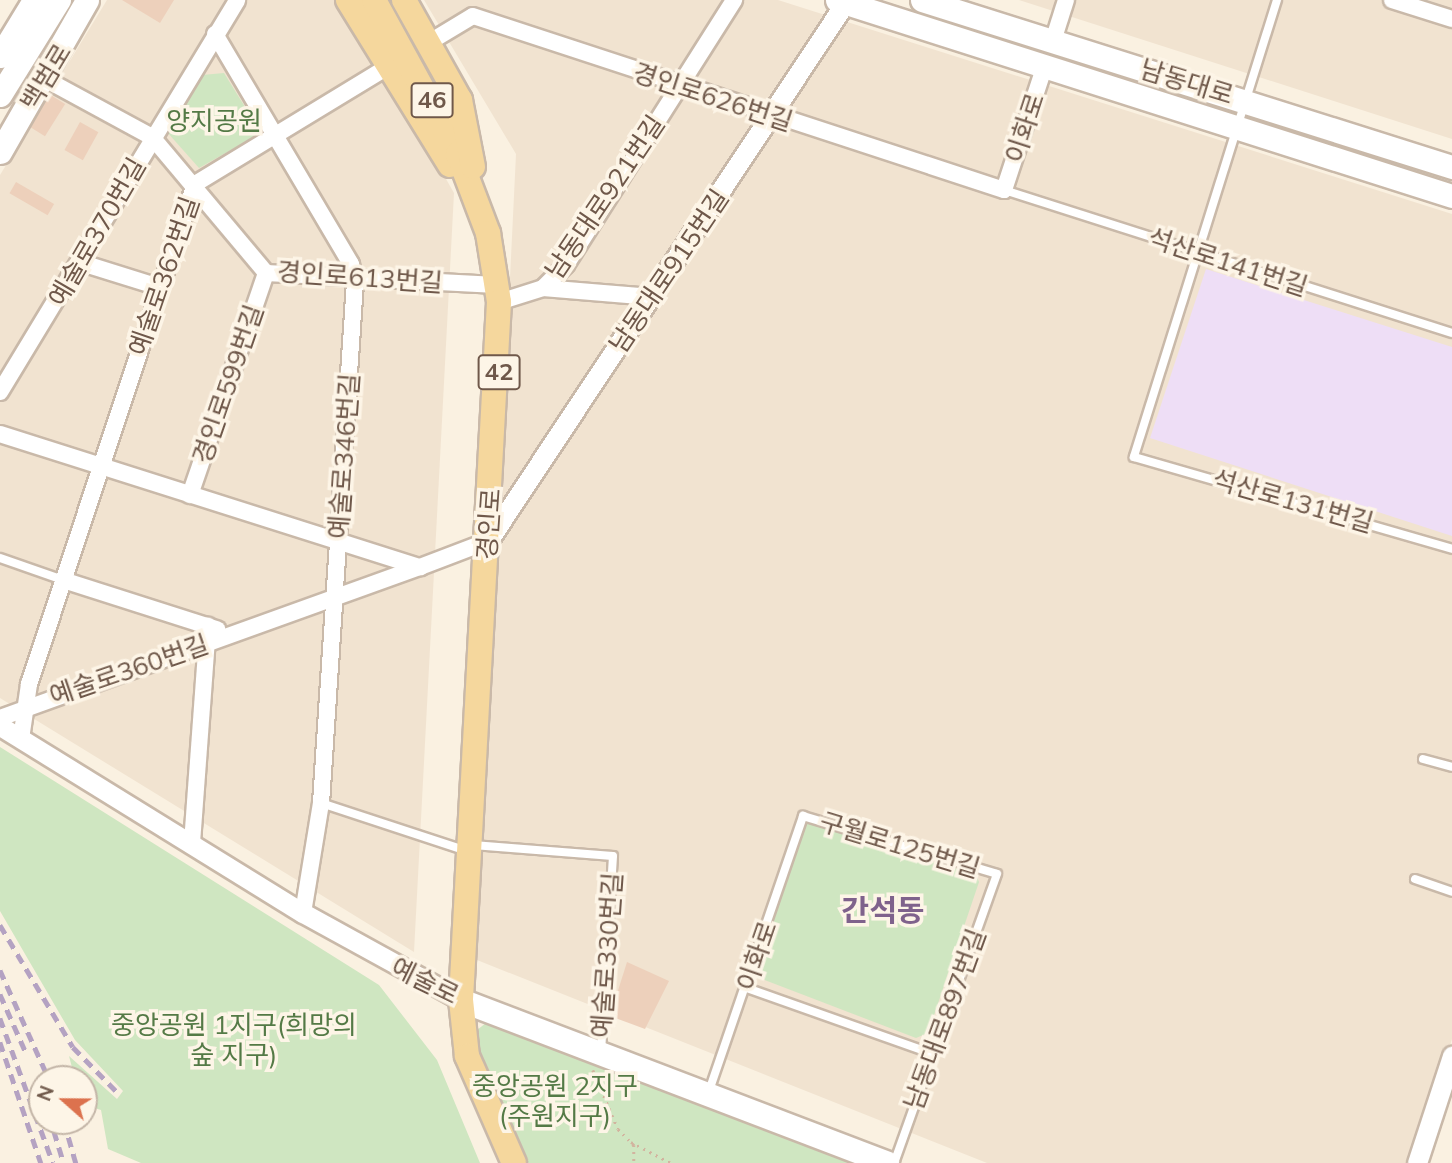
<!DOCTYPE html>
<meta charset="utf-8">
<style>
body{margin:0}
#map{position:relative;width:1452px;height:1163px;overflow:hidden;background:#faf1e1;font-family:Mulish,"Noto Sans KR",sans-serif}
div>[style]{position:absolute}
.residential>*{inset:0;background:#f1e3d0}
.education>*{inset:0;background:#eedef6}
.green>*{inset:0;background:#cfe6c1}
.building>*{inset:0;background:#edd0bb;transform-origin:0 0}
.path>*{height:2.5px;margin-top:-1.25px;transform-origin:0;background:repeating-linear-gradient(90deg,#d2b49f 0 2px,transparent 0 7px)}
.roads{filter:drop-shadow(2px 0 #c9b9a9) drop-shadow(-2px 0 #c9b9a9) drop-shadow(0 2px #c9b9a9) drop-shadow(0 -2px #c9b9a9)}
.service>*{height:8px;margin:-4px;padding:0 4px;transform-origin:4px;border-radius:4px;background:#fff}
.minor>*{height:16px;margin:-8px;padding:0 8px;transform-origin:8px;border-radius:8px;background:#fff}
.tertiary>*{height:19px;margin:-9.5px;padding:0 9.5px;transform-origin:9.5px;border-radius:9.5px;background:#fff}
.secondary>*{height:23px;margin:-11.5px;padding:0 11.5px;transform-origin:11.5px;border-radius:11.5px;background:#fff}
.primary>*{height:24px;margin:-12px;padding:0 12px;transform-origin:12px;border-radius:12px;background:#f5d79d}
.rail>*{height:4.5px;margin-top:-2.25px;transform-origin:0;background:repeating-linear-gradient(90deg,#b4a2c2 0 10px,transparent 0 17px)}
span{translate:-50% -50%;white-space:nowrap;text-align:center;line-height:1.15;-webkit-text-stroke:7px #fdf5e7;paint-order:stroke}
.shield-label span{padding:2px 5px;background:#fdf5e7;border:2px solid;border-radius:5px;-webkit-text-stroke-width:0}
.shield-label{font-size:24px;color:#6f584a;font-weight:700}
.street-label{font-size:26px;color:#6f584a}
.park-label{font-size:26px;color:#547a46}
.quarter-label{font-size:30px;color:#7f628c;font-weight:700}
.north{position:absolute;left:28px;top:1065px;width:70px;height:70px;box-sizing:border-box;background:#fdf5e7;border:2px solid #c4b6a8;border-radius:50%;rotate:291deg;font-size:19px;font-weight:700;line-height:28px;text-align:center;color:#6f584a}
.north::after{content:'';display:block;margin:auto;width:24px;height:32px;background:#dc724e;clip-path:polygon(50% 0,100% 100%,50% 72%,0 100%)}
</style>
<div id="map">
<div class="residential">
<i style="clip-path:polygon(107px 0,344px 0,454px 193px,414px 952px,0 698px,0 175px)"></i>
<i style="clip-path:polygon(424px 0,778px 0,1452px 214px,1452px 1039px,1412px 1163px,987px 1163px,477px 960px,516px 154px)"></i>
<i style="clip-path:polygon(1019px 0,1452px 0,1452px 139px)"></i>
</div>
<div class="education">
<i style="clip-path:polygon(1206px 269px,1452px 347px,1452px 536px,1150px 438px)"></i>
</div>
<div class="green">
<i style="clip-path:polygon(224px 73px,255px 123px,254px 137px,199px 168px,167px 132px,202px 75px)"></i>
<i style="clip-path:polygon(0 747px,379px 985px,437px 1060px,480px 1163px,141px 1163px,108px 1149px,101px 1110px,84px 1105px,84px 1079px,75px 1079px,69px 1056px,117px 1099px,123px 1091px,75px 1040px,0 911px)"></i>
<i style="clip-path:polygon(806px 818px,974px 870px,979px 882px,928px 1033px,916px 1038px,754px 976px,751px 967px,795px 823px)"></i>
<i style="clip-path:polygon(490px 1020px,887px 1163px,516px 1163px,467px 1056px,473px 1033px)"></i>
</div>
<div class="building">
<i style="clip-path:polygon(122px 0,174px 0,160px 23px)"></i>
<i style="left:49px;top:94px;width:19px;height:38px;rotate:32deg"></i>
<i style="left:80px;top:122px;width:21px;height:32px;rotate:29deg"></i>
<i style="left:16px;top:182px;width:44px;height:13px;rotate:30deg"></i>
<i style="clip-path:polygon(627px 962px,669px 981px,645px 1029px,610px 1016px)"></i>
</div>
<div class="path">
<i style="left:593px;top:1070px;width:64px;rotate:67deg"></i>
<i style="left:618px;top:1129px;width:23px;rotate:45deg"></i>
<i style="left:634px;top:1145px;width:18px;rotate:90deg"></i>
<i style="left:631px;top:1142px;width:45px;rotate:27.7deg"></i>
</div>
<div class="roads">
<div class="service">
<i style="left:1277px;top:0;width:479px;rotate:107.4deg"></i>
<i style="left:1134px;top:457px;width:331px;rotate:16.1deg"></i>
<i style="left:1004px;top:190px;width:470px;rotate:17.7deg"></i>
<i style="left:0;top:558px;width:67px;rotate:19.2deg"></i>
<i style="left:1423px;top:759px;width:30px;rotate:15deg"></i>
<i style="left:321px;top:803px;width:151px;rotate:18.2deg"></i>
<i style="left:473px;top:845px;width:140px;rotate:4.5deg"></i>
<i style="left:613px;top:856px;width:196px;rotate:93.5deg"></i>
<i style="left:1415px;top:879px;width:39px;rotate:19deg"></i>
<i style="left:747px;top:988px;width:195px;rotate:19.5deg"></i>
<i style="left:709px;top:1091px;width:291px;rotate:-71.1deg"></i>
<i style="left:803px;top:816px;width:202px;rotate:16.6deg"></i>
<i style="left:997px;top:874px;width:307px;rotate:109.6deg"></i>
</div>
<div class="minor">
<i style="left:1392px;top:0;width:63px;rotate:17.6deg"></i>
<i style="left:215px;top:34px;width:267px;rotate:59.4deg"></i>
<i style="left:351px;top:264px;width:18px;rotate:77deg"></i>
<i style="left:355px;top:282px;width:522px;rotate:93.73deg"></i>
<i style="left:321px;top:803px;width:111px;rotate:99.3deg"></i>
<i style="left:1053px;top:41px;width:43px;rotate:-72.4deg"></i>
<i style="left:428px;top:43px;width:52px;rotate:-31deg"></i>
<i style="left:473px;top:16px;width:559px;rotate:18.14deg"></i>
<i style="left:1004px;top:190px;width:132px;rotate:-71.8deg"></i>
<i style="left:47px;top:80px;width:119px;rotate:28.5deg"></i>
<i style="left:152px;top:137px;width:177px;rotate:50deg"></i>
<i style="left:266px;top:273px;width:231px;rotate:3deg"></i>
<i style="left:82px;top:263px;width:81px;rotate:17.3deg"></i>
<i style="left:543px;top:288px;width:33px;rotate:-45deg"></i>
<i style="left:566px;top:265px;width:314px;rotate:-57.6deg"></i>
<i style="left:499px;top:302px;width:46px;rotate:-17.7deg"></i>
<i style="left:543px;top:288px;width:109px;rotate:4.7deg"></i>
<i style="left:0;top:392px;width:458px;rotate:-58.8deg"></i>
<i style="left:0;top:434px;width:441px;rotate:17.6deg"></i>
<i style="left:420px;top:567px;width:73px;rotate:-20.9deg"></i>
<i style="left:190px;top:495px;width:235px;rotate:-71.1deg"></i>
<i style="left:63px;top:580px;width:162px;rotate:17.7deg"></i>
<i style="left:0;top:718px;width:446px;rotate:-19.8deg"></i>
<i style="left:21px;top:739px;width:56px;rotate:-81.7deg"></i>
<i style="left:29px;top:684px;width:527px;rotate:-71.63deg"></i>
<i style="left:195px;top:184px;width:223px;rotate:-31.3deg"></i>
<i style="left:192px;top:843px;width:218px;rotate:-85.8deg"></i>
</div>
<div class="tertiary">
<i style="left:488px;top:541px;width:649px;rotate:-56.43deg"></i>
<i style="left:0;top:726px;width:356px;rotate:31.7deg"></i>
<i style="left:303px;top:913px;width:180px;rotate:28.8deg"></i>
<i style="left:1417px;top:1163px;width:113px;rotate:-71.9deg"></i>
</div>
<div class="secondary">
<i style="left:837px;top:0;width:645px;rotate:17.68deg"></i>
<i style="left:922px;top:0;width:556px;rotate:17.49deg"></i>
<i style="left:0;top:56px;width:66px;rotate:-58.7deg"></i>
<i style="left:0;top:95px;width:112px;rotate:-58.2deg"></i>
<i style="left:0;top:152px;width:175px;rotate:-60.2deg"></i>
<i style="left:461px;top:1000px;width:456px;rotate:20.9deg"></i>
</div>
<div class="primary">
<i style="left:348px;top:0;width:194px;rotate:58.3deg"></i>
<i style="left:374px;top:0;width:175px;rotate:61.4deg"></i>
<i style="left:458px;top:154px;width:85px;rotate:69.2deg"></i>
<i style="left:488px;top:233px;width:70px;rotate:80.9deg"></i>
<i style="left:499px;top:302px;width:699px;rotate:93.12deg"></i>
<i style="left:461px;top:1000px;width:56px;rotate:83.9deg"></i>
<i style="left:467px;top:1056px;width:117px;rotate:66.3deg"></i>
<i style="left:404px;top:0;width:115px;rotate:60.8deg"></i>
<i style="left:460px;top:100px;width:68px;rotate:79deg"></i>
</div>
</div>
<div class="rail">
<i style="left:0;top:925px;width:142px;rotate:59.1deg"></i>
<i style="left:73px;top:1047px;width:67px;rotate:45.6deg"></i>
<i style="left:0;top:970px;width:120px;rotate:65.8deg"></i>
<i style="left:0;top:994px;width:67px;rotate:66.1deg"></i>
<i style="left:0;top:1018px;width:154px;rotate:69.9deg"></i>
<i style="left:0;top:1042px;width:128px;rotate:71.3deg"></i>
<i style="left:64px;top:1121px;width:44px;rotate:74.1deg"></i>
<i style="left:54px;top:1131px;width:34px;rotate:73deg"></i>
</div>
<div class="shield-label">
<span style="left:432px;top:100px">46</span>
<span style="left:499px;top:372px">42</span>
</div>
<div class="street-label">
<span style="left:46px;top:77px;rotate:-59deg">백범로</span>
<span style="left:1187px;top:82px;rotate:17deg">남동대로</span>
<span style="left:713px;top:97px;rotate:18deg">경인로626번길</span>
<span style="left:1025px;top:128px;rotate:-72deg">이화로</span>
<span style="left:605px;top:197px;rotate:-56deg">남동대로921번길</span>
<span style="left:97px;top:232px;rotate:-60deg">예술로370번길</span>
<span style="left:1228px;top:262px;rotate:18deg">석산로141번길</span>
<span style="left:669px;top:271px;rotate:-56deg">남동대로915번길</span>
<span style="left:164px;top:276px;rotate:-71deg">예술로362번길</span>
<span style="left:360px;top:277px;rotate:4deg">경인로613번길</span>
<span style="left:228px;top:384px;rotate:-71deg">경인로599번길</span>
<span style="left:344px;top:456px;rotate:-86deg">예술로346번길</span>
<span style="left:1293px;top:501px;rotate:16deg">석산로131번길</span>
<span style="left:489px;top:524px;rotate:-86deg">경인로</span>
<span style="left:129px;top:670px;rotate:-19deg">예술로360번길</span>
<span style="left:900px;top:845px;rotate:17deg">구월로125번길</span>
<span style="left:607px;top:955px;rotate:-86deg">예술로330번길</span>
<span style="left:757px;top:956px;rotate:-71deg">이화로</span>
<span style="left:425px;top:981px;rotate:26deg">예술로</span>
<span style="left:945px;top:1019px;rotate:-70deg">남동대로897번길</span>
</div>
<div class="park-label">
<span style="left:214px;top:121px">양지공원</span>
<span style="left:234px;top:1040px">중앙공원 1지구(희망의<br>숲 지구)</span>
<span style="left:555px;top:1101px">중앙공원 2지구<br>(주원지구)</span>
</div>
<div class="quarter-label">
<span style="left:883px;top:910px">간석동</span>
</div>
<div class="north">N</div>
</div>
